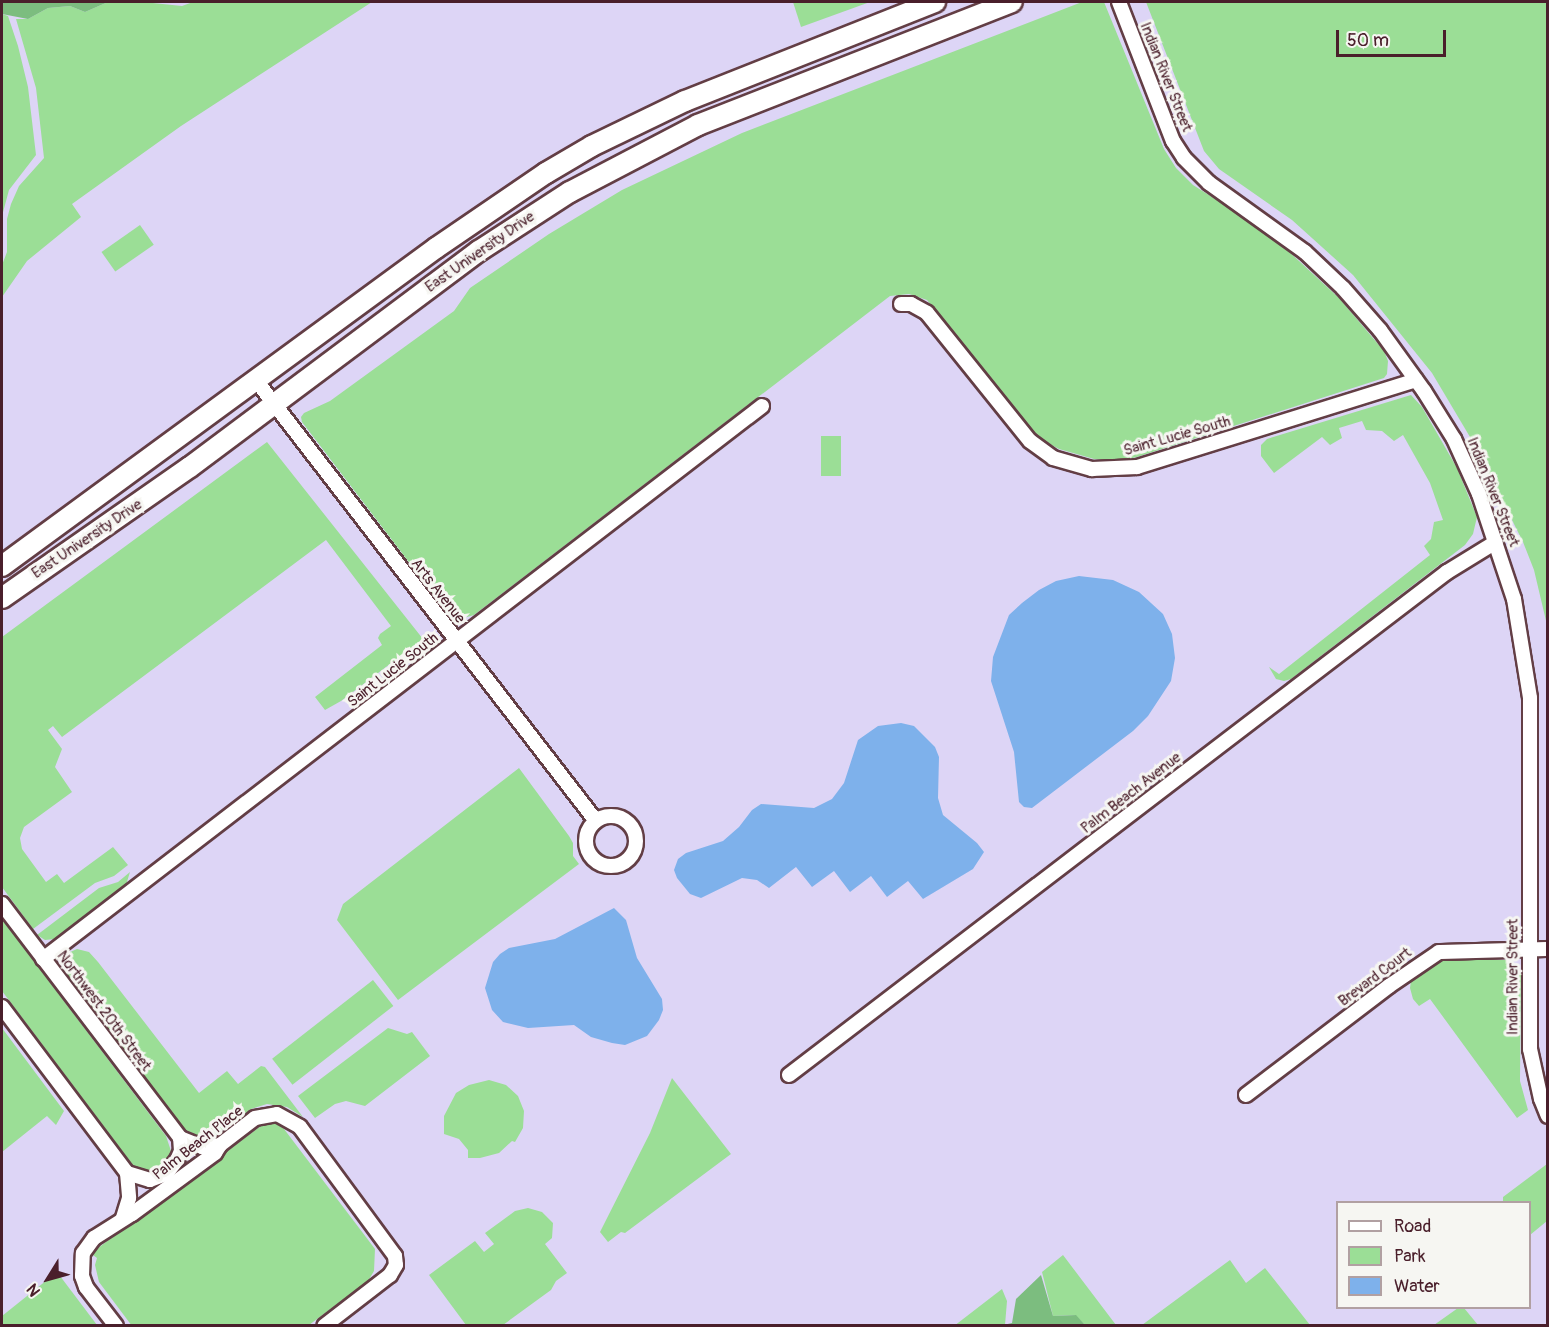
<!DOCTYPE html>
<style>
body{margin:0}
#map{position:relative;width:1549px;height:1327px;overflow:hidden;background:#f1ebd8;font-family:Pangolin,sans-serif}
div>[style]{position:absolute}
.built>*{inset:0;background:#ddd5f6}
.green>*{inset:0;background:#9bde96;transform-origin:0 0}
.forest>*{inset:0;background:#7cbd7f}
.water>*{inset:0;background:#7eb1eb}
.roads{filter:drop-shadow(2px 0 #633e45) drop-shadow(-2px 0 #633e45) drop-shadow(0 2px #633e45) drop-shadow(0 -2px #633e45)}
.street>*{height:14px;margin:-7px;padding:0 7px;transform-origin:7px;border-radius:7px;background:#fff}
.street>.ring{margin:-7px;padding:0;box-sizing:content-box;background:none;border:14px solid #fff;border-radius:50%}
.secondary>*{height:20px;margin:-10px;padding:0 10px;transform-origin:10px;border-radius:10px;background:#fff}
span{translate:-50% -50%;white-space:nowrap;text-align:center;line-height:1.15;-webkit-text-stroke:6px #f6f6f2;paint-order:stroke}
.street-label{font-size:15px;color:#4a1f2b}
.frame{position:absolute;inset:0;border:3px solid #4a1f2b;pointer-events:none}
.legend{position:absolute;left:1336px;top:1201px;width:195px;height:108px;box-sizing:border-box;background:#f6f6f2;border:2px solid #b1a0a2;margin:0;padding:8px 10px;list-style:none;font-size:18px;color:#4a1f2b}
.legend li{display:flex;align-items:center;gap:12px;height:30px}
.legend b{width:30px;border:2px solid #b1a0a2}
.north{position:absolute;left:18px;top:1249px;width:60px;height:60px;-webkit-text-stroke:4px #f6f6f2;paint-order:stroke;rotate:233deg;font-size:16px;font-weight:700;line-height:24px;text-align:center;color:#4a1f2b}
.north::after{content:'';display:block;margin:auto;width:21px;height:27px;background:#4a1f2b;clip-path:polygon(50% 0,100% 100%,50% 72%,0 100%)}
.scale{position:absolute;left:1336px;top:30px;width:110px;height:27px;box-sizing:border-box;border:3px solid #4a1f2b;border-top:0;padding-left:8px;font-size:18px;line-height:21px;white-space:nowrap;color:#4a1f2b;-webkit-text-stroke:4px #f6f6f2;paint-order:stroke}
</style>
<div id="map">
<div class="built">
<i style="clip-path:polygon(evenodd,2px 2px,1547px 2px,1547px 1325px,2px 1326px,2px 2px,1338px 1202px,1530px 1202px,1530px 1308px,1338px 1308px,1338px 1202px)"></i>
</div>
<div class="green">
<i style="clip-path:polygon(108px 2px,143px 2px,182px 6px,193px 2px,372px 2px,181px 126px,72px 204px,81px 217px,27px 261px,2px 297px,2px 265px,7px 252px,7px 219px,11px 204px,19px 186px,44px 158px,36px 88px,16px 19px,28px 19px,48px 8px,70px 6px,85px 12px)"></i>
<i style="clip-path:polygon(793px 2px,870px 2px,801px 27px)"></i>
<i style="clip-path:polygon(1082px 2px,1104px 2px,1164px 149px,1176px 168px,1193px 185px,1247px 219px,1285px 248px,1339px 298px,1384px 351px,1388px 361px,1387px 374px,1384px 378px,1137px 457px,1120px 461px,1094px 459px,1059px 449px,1044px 441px,1027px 425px,927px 300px,909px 294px,890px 296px,474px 615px,467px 617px,457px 617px,443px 607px,302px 422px,301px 417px,304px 413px,330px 401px,454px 311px,470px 288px,549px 234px,622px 190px,742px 133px)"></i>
<i style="clip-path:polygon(1146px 2px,1547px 2px,1547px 625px,1534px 570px,1523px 542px,1504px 504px,1498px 503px,1470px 437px,1432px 373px,1353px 275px,1292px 220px,1219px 169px,1204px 151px)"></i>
<i style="clip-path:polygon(2px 14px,8px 16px,18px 46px,28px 87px,36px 155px,9px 190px,2px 216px)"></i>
<i style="left:140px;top:225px;width:24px;height:47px;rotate:55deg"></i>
<i style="clip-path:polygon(1411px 395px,1422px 407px,1457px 468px,1477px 517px,1473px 534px,1465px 545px,1291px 679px,1284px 681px,1276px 679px,1269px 667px,1279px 674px,1430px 555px,1424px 546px,1431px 539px,1434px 522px,1443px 520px,1430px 483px,1403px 435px,1394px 441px,1382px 431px,1366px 430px,1362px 421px,1339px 428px,1342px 438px,1330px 445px,1322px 437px,1274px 473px,1261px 456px,1261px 445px,1267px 439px)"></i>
<i style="left:821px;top:436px;width:20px;height:40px"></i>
<i style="clip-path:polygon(267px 442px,423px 639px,341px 701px,325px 710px,315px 697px,382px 645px,378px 638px,380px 634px,391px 626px,326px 540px,62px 737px,53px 726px,48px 730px,62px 749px,55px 767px,72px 792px,24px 827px,20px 838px,22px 849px,46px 882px,57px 874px,64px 883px,113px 847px,128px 865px,114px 876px,95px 883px,33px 929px,2px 887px,2px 637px)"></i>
<i style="clip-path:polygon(519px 768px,569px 836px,573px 843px,573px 856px,579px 864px,398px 1000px,337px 920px,343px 904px)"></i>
<i style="clip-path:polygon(130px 872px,126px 885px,55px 939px,45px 940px,37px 935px,99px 888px,118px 882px)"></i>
<i style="clip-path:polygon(2px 919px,166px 1136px,171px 1151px,167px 1162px,159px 1169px,144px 1172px,134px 1167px,2px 991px)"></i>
<i style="clip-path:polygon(77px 949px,89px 952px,98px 962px,199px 1093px,227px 1071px,238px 1084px,261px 1066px,265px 1067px,303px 1117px,287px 1107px,267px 1104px,251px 1109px,216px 1135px,202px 1137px,188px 1134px,66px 973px,63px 962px,68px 953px)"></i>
<i style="clip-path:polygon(1448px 959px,1506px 960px,1516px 965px,1521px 974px,1520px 1081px,1528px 1110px,1517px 1118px,1430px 999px,1419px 1006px,1413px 999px,1410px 988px,1411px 981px,1440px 960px)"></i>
<i style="left:373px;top:980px;width:33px;height:128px;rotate:52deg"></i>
<i style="clip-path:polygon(2px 1028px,64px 1111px,56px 1125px,47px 1116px,2px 1152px)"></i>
<i style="clip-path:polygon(388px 1028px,407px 1034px,412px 1032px,430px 1056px,365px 1106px,346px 1101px,335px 1104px,315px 1118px,298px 1096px)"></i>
<i style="clip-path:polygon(672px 1078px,731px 1154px,625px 1233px,621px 1232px,608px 1242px,600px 1232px,650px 1133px)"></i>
<i style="clip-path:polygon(489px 1080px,506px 1085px,518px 1096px,524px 1111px,523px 1128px,515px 1142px,512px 1141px,499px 1153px,480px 1158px,468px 1158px,468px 1150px,459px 1139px,444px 1134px,444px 1116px,456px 1093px,469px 1085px)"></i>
<i style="clip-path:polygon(271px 1123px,281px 1125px,375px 1249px,374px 1271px,368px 1281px,309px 1325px,132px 1326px,99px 1282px,95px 1265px,97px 1258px,93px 1255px,98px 1248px,262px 1125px)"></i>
<i style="clip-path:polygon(1547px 1164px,1547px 1221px,1530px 1235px,1530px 1202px,1503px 1202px,1503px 1197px)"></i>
<i style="clip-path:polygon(528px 1208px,542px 1212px,553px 1223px,552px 1238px,545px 1244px,567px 1273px,556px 1281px,551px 1290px,503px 1325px,466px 1325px,429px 1275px,475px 1241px,484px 1252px,494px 1244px,485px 1233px,515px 1211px)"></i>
<i style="clip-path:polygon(1063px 1255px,1116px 1325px,1085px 1325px,1075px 1315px,1053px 1316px,1042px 1272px)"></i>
<i style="clip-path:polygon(1230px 1260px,1246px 1283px,1265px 1268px,1310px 1325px,1142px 1325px)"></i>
<i style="clip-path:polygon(57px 1272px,97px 1325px,2px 1325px,2px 1316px)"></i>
<i style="clip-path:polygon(1002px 1289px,1007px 1301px,1005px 1325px,954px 1326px)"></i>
<i style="clip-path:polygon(1458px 1308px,1464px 1308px,1478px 1325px,1434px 1325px)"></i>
</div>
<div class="forest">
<i style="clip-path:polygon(2px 2px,108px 2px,85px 12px,70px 6px,48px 8px,28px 19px,2px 14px)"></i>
<i style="clip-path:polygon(1041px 1275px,1053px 1316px,1076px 1315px,1085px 1325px,1003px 1325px,1012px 1323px,1016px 1299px)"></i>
</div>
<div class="water">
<i style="clip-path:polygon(1079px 576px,1113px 580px,1139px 592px,1163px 614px,1172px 634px,1175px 658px,1171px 681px,1148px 716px,1133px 731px,1032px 808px,1024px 807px,1019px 802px,1014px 752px,991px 681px,993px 657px,1009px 615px,1022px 603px,1039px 590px,1056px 581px)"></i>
<i style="clip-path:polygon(901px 723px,914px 726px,935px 747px,939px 757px,938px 798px,943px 815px,977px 843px,984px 852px,973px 869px,923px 899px,908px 881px,887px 897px,871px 876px,850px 892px,834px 871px,812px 887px,796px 867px,769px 888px,757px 880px,742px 878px,701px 898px,690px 894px,677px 878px,674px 870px,678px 859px,686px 853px,723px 841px,739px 827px,752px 810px,761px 804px,814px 808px,832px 799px,844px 783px,858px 740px,878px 726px)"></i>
<i style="clip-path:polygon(614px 908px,626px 920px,637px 958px,662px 999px,663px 1010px,659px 1020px,647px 1036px,625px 1045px,612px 1043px,591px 1037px,574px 1025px,528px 1028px,503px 1022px,492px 1010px,485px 988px,493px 962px,500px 954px,509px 948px,555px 939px)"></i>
</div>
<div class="roads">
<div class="street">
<i style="left:1119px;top:2px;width:149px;rotate:68.8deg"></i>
<i style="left:1173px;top:141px;width:20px;rotate:57deg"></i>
<i style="left:1184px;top:158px;width:35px;rotate:45deg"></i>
<i style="left:1209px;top:183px;width:118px;rotate:35.7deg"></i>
<i style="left:1305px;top:252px;width:52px;rotate:43.5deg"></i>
<i style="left:1343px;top:288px;width:56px;rotate:48.6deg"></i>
<i style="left:1380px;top:330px;width:75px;rotate:54.2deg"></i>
<i style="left:1424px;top:391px;width:57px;rotate:58deg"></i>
<i style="left:1454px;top:439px;width:60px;rotate:65.6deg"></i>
<i style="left:1479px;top:494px;width:111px;rotate:71.6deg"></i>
<i style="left:1514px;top:599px;width:100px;rotate:80.8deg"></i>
<i style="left:1530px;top:698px;width:351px;rotate:90deg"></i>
<i style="left:1530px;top:1049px;width:51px;rotate:77.6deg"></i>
<i style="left:1541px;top:1099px;width:18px;rotate:68deg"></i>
<i style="left:901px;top:304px;width:10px"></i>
<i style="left:911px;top:304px;width:18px;rotate:29deg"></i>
<i style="left:927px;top:313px;width:164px;rotate:51.2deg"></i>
<i style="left:1030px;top:441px;width:29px;rotate:36deg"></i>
<i style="left:1053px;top:458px;width:41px;rotate:15.8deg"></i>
<i style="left:1092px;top:469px;width:45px;rotate:-2.5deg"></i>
<i style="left:1137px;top:467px;width:292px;rotate:-17.3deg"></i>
<i style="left:255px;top:379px;width:558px;rotate:52.35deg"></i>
<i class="ring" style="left:586px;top:816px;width:36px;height:36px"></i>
<i style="left:2px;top:904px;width:294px;rotate:52.7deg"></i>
<i style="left:180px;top:1138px;width:24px;rotate:22deg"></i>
<i style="left:202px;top:1147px;width:18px;rotate:-6deg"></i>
<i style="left:43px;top:959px;width:907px;rotate:-37.56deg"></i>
<i style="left:2px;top:1007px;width:208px;rotate:53deg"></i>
<i style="left:127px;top:1173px;width:25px;rotate:85deg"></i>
<i style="left:129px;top:1198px;width:21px;rotate:107deg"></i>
<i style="left:789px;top:1075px;width:828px;rotate:-37.4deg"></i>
<i style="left:1447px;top:572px;width:57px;rotate:-31.5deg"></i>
<i style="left:1246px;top:1095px;width:180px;rotate:-37.3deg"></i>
<i style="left:1389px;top:986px;width:60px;rotate:-34.2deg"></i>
<i style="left:1439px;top:952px;width:109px;rotate:-1.6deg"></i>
<i style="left:127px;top:1173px;width:24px;rotate:17deg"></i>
<i style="left:150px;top:1180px;width:17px;rotate:-21deg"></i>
<i style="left:166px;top:1174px;width:18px;rotate:-52deg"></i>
<i style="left:177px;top:1160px;width:10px;rotate:-66deg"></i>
<i style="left:181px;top:1151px;width:13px;rotate:-94deg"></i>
<i style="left:116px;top:1326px;width:49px;rotate:-127.6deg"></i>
<i style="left:86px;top:1287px;width:12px;rotate:-110deg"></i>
<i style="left:82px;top:1276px;width:23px;rotate:-88deg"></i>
<i style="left:83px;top:1253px;width:19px;rotate:-54deg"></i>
<i style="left:94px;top:1238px;width:45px;rotate:-32.3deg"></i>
<i style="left:132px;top:1214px;width:103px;rotate:-36.3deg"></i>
<i style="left:215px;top:1153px;width:9px;rotate:-58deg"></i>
<i style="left:220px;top:1145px;width:44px;rotate:-37.6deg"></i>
<i style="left:255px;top:1118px;width:22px;rotate:-10deg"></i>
<i style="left:277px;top:1114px;width:26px;rotate:29deg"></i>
<i style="left:300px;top:1127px;width:160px;rotate:53.6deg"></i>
<i style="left:395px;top:1256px;width:9px;rotate:84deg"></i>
<i style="left:396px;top:1265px;width:12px;rotate:121deg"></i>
<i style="left:390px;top:1275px;width:83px;rotate:142.3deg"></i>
</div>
<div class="secondary">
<i style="left:2px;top:566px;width:538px;rotate:-36.23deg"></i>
<i style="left:436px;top:248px;width:133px;rotate:-34.3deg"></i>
<i style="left:546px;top:173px;width:53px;rotate:-30.4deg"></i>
<i style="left:592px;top:146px;width:103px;rotate:-25.8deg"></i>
<i style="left:685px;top:101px;width:269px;rotate:-21.6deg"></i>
<i style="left:2px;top:598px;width:229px;rotate:-34.9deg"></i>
<i style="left:190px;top:467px;width:361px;rotate:-36.8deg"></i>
<i style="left:479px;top:251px;width:108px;rotate:-33deg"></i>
<i style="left:570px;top:192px;width:144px;rotate:-27.6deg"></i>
<i style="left:698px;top:125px;width:337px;rotate:-21.4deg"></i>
</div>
</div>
<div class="street-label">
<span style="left:1166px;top:77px;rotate:68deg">Indian River Street</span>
<span style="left:480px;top:252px;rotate:-35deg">East University Drive</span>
<span style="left:1177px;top:436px;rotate:-16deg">Saint Lucie South</span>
<span style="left:1493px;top:492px;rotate:68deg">Indian River Street</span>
<span style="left:87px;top:539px;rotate:-34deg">East University Drive</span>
<span style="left:438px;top:591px;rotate:52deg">Arts Avenue</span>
<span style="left:393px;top:670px;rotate:-38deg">Saint Lucie South</span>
<span style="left:1131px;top:793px;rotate:-38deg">Palm Beach Avenue</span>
<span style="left:1375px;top:977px;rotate:-37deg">Brevard Court</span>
<span style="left:1513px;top:977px;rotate:-90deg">Indian River Street</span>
<span style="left:104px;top:1011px;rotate:53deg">Northwest 20th Street</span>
<span style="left:198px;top:1143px;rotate:-38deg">Palm Beach Place</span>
</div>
<div class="frame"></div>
<ul class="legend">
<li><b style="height:8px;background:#fff"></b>Road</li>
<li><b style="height:16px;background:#9bde96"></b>Park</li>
<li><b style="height:16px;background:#7eb1eb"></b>Water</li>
</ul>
<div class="north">N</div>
<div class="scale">50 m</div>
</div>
